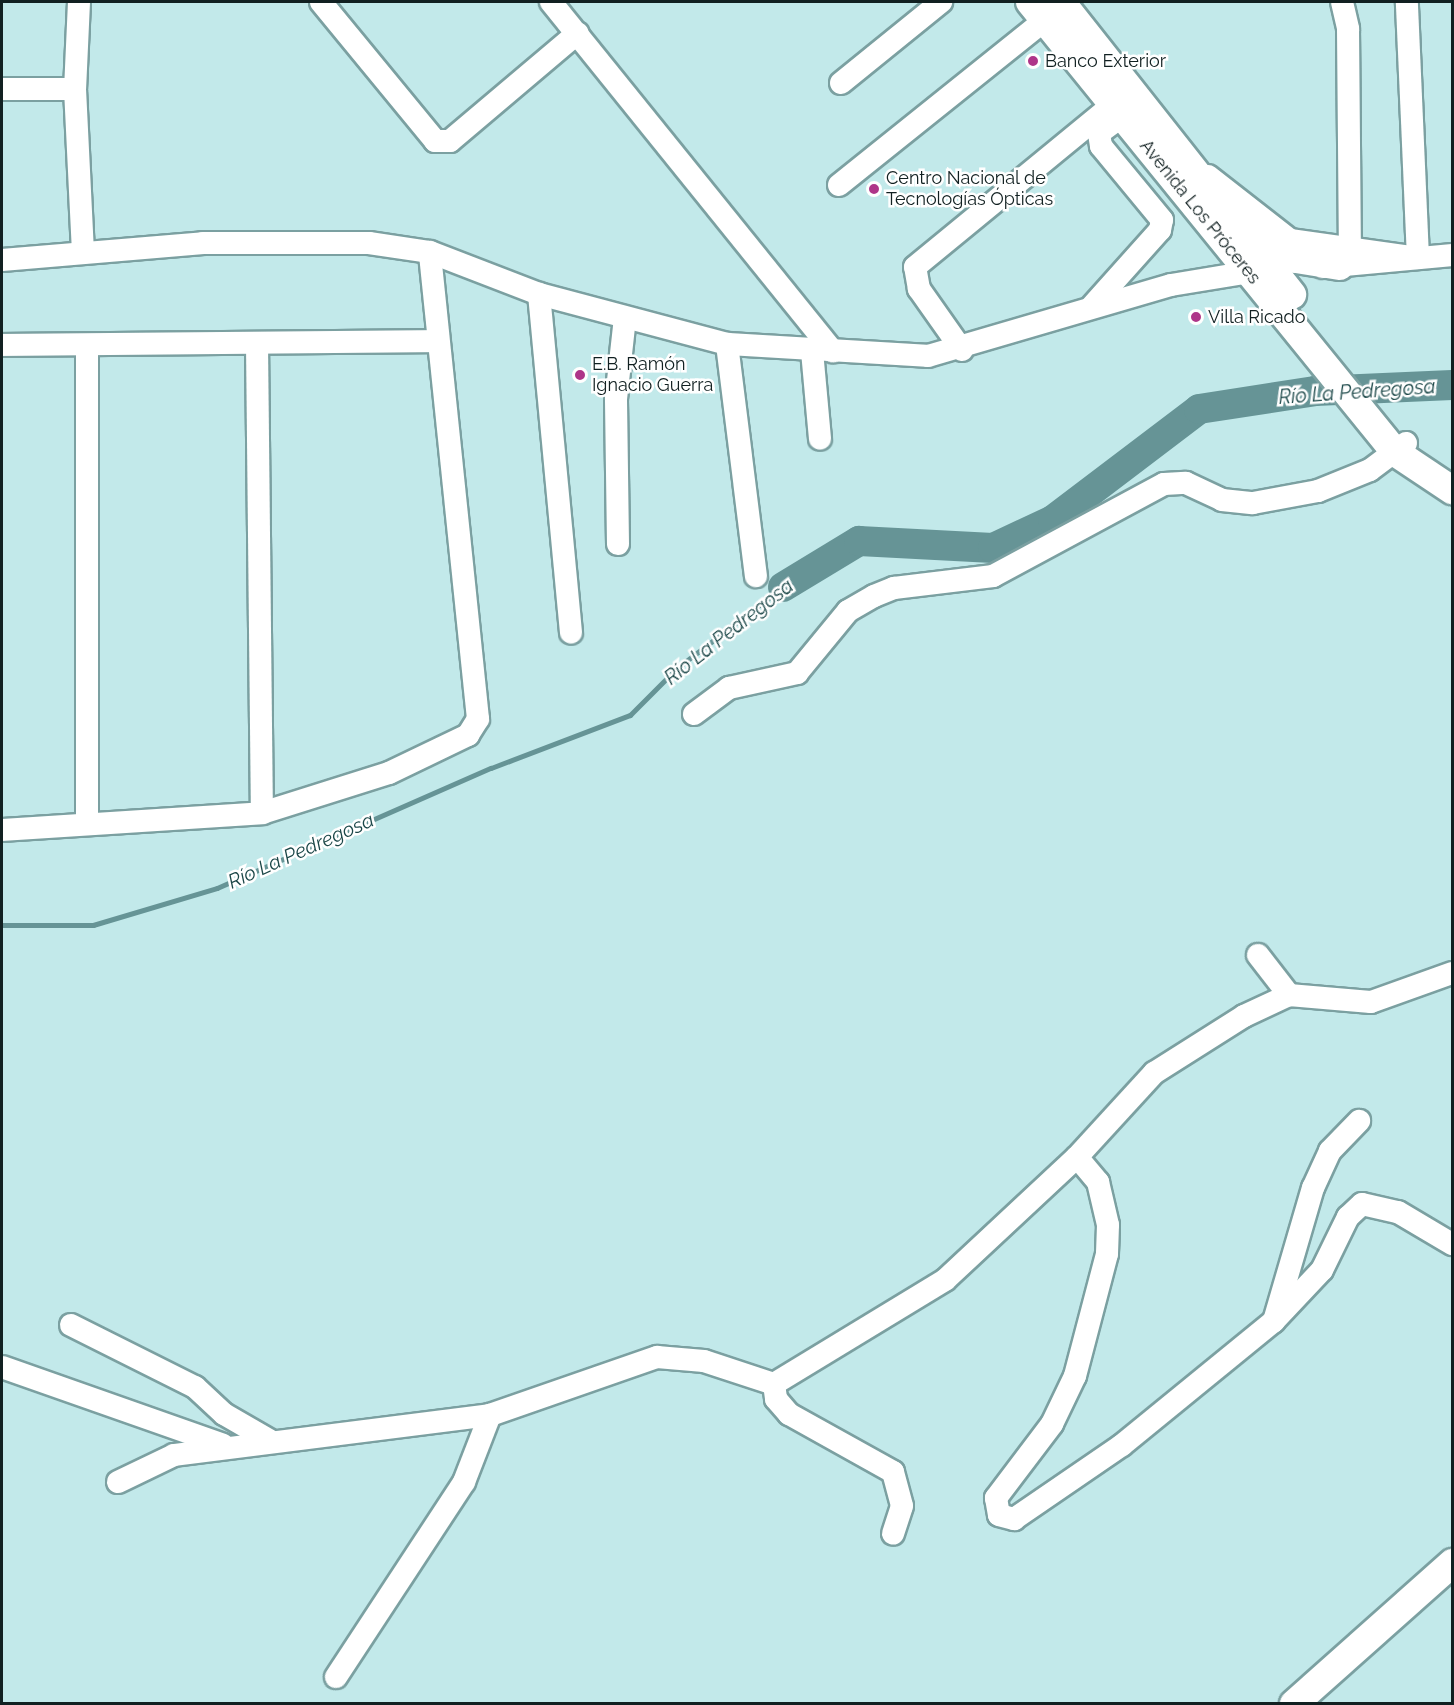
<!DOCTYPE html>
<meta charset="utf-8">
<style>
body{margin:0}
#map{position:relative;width:1454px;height:1705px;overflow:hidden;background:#c2e9ea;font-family:Raleway,sans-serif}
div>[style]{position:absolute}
.stream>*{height:5px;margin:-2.5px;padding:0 2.5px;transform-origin:2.5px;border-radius:2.5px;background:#669496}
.river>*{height:30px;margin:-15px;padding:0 15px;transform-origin:15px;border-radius:15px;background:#669496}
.roads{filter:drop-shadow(2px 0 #7ba0a1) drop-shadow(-2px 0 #7ba0a1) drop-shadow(0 2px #7ba0a1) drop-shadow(0 -2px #7ba0a1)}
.minor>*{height:22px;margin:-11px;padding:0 11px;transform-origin:11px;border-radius:11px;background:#fff}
.major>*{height:28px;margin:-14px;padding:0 14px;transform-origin:14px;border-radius:14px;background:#fff}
.dots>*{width:16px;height:16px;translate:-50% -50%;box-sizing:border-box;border:3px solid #fff;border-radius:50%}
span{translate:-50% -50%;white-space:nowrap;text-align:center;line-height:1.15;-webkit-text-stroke:5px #fff;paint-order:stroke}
.poi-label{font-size:18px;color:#112021}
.left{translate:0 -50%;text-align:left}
.street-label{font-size:18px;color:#112021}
.water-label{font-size:20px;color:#1b4748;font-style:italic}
.frame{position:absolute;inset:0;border:3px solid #112021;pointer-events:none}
</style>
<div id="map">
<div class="stream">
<i style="left:2px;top:925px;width:91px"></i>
<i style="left:93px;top:925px;width:129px;rotate:-16.6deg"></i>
<i style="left:217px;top:888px;width:299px;rotate:-23.7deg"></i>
<i style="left:491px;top:768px;width:149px;rotate:-20.9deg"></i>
<i style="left:630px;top:715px;width:66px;rotate:-45deg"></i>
<i style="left:677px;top:668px;width:133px;rotate:-37.4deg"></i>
</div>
<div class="river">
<i style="left:783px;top:587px;width:89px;rotate:-31.2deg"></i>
<i style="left:859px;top:541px;width:134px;rotate:3deg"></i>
<i style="left:993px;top:548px;width:66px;rotate:-25deg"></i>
<i style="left:1053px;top:520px;width:183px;rotate:-37.2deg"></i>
<i style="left:1199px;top:409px;width:117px;rotate:-8.8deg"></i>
<i style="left:1315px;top:391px;width:137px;rotate:-2.5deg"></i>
</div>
<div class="roads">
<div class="minor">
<i style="left:79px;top:2px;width:87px;rotate:92.6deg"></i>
<i style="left:75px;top:89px;width:162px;rotate:87.2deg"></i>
<i style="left:321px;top:2px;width:180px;rotate:50.6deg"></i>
<i style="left:435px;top:141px;width:15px"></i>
<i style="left:450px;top:141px;width:167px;rotate:-40.2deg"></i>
<i style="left:551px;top:2px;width:449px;rotate:51.1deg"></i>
<i style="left:1342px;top:2px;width:28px;rotate:77deg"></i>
<i style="left:1348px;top:29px;width:232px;rotate:89.5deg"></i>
<i style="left:841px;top:83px;width:129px;rotate:-39deg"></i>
<i style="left:2px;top:89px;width:73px"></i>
<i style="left:1208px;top:176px;width:104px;rotate:38deg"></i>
<i style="left:1290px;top:240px;width:129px;rotate:8deg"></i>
<i style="left:1418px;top:258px;width:256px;rotate:-92.5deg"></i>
<i style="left:839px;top:185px;width:264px;rotate:-38.7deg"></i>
<i style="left:2px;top:260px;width:202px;rotate:-4.8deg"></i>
<i style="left:203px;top:243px;width:166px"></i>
<i style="left:369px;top:243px;width:62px;rotate:8.4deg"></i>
<i style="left:430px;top:252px;width:117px;rotate:21.1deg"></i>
<i style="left:539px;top:294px;width:195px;rotate:14.9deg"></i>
<i style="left:727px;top:344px;width:201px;rotate:3.4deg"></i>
<i style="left:928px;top:356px;width:253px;rotate:-16.3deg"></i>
<i style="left:1171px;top:285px;width:93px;rotate:-9.3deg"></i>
<i style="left:1323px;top:267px;width:130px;rotate:-5.3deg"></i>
<i style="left:539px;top:294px;width:340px;rotate:84.6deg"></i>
<i style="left:1092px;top:306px;width:102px;rotate:-48.2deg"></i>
<i style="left:1160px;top:230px;width:10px;rotate:-79deg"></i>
<i style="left:1162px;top:220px;width:96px;rotate:-129.5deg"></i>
<i style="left:1101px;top:146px;width:13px;rotate:-99deg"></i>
<i style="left:1099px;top:133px;width:26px;rotate:-36deg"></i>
<i style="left:257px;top:343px;width:470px;rotate:89.4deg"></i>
<i style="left:727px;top:344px;width:234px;rotate:82.9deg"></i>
<i style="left:2px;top:345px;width:434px;rotate:-0.5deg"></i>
<i style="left:962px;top:350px;width:75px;rotate:-125.2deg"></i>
<i style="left:919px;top:289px;width:22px;rotate:-100deg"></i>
<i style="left:915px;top:267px;width:255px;rotate:-39.4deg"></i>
<i style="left:812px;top:351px;width:88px;rotate:84.8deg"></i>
<i style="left:618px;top:544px;width:145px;rotate:-90.8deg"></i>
<i style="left:616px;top:399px;width:82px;rotate:-83.7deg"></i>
<i style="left:694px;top:714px;width:44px;rotate:-36.6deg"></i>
<i style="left:729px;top:688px;width:70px;rotate:-12.4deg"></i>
<i style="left:797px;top:673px;width:80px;rotate:-50.6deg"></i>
<i style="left:848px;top:611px;width:30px;rotate:-30deg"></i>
<i style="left:874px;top:596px;width:22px;rotate:-22deg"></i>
<i style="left:894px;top:588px;width:100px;rotate:-6.9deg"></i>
<i style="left:993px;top:576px;width:194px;rotate:-28.3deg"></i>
<i style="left:1164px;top:484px;width:22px;rotate:-3deg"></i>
<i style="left:1186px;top:483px;width:40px;rotate:25deg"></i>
<i style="left:1222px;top:500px;width:31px;rotate:6deg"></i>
<i style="left:1253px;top:503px;width:66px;rotate:-10.5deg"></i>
<i style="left:1318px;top:491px;width:56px;rotate:-22deg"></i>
<i style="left:1370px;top:470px;width:45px;rotate:-36.9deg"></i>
<i style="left:87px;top:824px;width:477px;rotate:-90deg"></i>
<i style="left:2px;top:830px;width:261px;rotate:-3.7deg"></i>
<i style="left:262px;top:813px;width:133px;rotate:-17.5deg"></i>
<i style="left:389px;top:773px;width:88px;rotate:-25.7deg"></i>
<i style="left:468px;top:735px;width:19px;rotate:-58deg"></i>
<i style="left:478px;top:719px;width:469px;rotate:-95.9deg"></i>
<i style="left:1258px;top:955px;width:51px;rotate:52.2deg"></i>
<i style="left:1077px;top:1157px;width:114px;rotate:-47.5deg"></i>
<i style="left:1154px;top:1073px;width:107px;rotate:-32.3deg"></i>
<i style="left:1244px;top:1016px;width:50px;rotate:-25deg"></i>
<i style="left:1289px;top:995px;width:82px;rotate:4.9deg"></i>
<i style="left:1371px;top:1002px;width:86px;rotate:-19.7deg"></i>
<i style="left:1274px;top:1321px;width:139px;rotate:-73.7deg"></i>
<i style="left:1313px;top:1188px;width:41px;rotate:-65.3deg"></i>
<i style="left:1330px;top:1151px;width:42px;rotate:-46deg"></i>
<i style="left:71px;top:1325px;width:139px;rotate:26.6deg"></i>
<i style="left:195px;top:1387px;width:40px;rotate:43deg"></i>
<i style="left:224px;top:1414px;width:52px;rotate:30deg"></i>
<i style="left:2px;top:1367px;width:234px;rotate:19.4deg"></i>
<i style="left:774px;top:1384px;width:15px;rotate:82deg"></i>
<i style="left:776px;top:1399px;width:20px;rotate:49deg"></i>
<i style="left:789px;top:1414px;width:119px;rotate:29.1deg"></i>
<i style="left:893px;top:1472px;width:35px;rotate:75deg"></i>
<i style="left:902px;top:1506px;width:29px;rotate:108deg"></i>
<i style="left:118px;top:1482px;width:62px;rotate:-25.7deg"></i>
<i style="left:174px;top:1455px;width:319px;rotate:-7.2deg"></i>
<i style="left:490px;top:1415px;width:177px;rotate:-19.2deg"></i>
<i style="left:657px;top:1357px;width:47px;rotate:4.9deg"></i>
<i style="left:704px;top:1361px;width:74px;rotate:18.2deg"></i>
<i style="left:774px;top:1384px;width:200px;rotate:-31.3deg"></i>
<i style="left:945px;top:1280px;width:180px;rotate:-43deg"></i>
<i style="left:1077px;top:1157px;width:33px;rotate:50deg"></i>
<i style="left:1098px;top:1182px;width:44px;rotate:76.9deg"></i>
<i style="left:1108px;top:1225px;width:29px;rotate:92deg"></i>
<i style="left:1107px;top:1254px;width:126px;rotate:104.7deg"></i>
<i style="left:1075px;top:1376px;width:53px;rotate:115.6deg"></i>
<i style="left:1052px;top:1424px;width:93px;rotate:127.1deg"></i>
<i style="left:996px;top:1498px;width:17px;rotate:80deg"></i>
<i style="left:999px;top:1515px;width:16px;rotate:15deg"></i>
<i style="left:1014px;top:1519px;width:131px;rotate:-34.4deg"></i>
<i style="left:1122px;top:1445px;width:195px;rotate:-39.2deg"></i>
<i style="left:1273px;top:1322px;width:71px;rotate:-46.7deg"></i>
<i style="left:1322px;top:1270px;width:59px;rotate:-63.9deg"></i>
<i style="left:1348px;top:1217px;width:19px;rotate:-43deg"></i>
<i style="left:1362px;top:1204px;width:37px;rotate:13deg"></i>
<i style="left:1398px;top:1212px;width:63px;rotate:30.7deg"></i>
<i style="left:336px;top:1677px;width:233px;rotate:-56.7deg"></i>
<i style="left:464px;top:1482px;width:72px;rotate:-68.8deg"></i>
</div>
<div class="major">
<i style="left:1030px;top:2px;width:579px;rotate:50.95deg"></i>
<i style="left:1395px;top:452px;width:69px;rotate:33.7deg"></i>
<i style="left:1061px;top:2px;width:373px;rotate:51.7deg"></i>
<i style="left:1258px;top:233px;width:21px;rotate:45deg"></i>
<i style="left:1273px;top:248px;width:25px;rotate:26deg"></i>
<i style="left:1296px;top:259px;width:44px;rotate:9.2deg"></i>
<i style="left:1294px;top:1704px;width:212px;rotate:-41.7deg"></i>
</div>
</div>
<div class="dots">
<i style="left:1033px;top:61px;background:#ae3589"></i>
<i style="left:874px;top:189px;background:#ae3589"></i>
<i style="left:1196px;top:317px;background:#ae3589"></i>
<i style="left:580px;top:375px;background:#ae3589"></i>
</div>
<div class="poi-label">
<span class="left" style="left:1045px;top:61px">Banco Exterior</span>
<span class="left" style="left:886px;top:189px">Centro Nacional de<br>Tecnologías Ópticas</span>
<span class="left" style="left:1208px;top:317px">Villa Ricado</span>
<span class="left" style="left:592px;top:375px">E.B. Ramón<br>Ignacio Guerra</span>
</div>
<div class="street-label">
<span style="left:1200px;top:212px;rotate:51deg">Avenida Los Próceres</span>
</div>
<div class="water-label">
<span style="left:1357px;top:392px;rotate:-4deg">Río La Pedregosa</span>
<span style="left:729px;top:632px;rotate:-38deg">Río La Pedregosa</span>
<span style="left:301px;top:851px;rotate:-24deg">Río La Pedregosa</span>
</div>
<div class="frame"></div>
</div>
